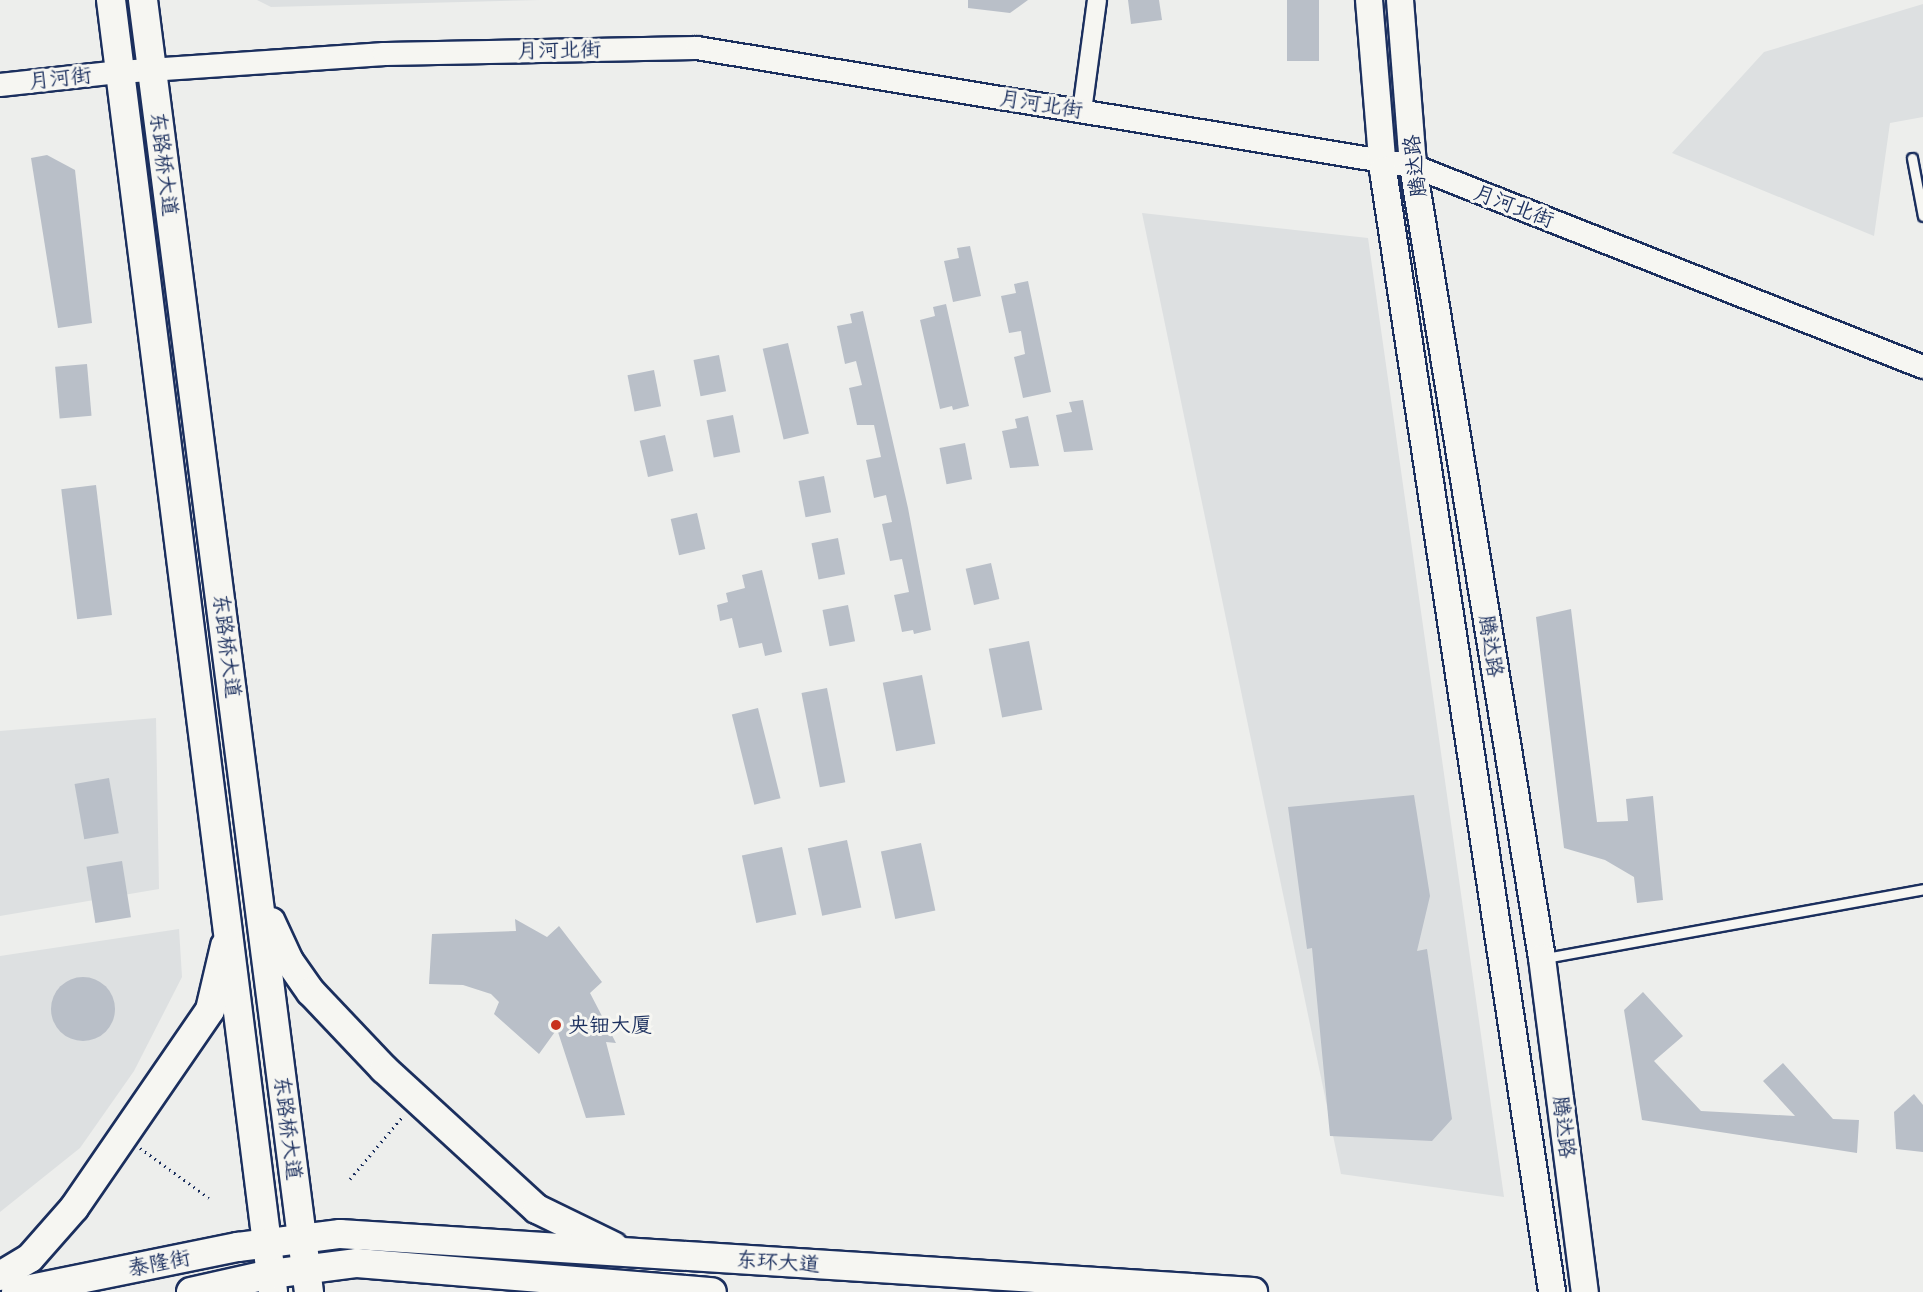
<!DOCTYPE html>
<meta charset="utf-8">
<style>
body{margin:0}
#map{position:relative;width:1923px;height:1292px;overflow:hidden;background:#edeeec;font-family:Caveat,"LXGW WenKai TC",sans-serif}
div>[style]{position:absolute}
.built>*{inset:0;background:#dde0e1}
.building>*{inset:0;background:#b9bfc8;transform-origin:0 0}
.round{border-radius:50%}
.path>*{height:3px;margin-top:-1.5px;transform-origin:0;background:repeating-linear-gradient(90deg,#1b2f5e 0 1.5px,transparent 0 6px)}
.roads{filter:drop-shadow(2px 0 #1b2f5e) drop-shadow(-2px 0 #1b2f5e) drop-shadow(0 2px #1b2f5e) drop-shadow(0 -2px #1b2f5e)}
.service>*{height:9px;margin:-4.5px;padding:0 4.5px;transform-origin:4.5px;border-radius:4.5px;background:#f6f6f2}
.minor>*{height:18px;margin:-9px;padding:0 9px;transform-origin:9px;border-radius:9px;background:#f6f6f2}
.tertiary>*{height:22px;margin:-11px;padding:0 11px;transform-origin:11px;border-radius:11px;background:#f6f6f2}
.secondary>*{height:26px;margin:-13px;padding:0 13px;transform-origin:13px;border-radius:13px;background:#f6f6f2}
.primary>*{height:28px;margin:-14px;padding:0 14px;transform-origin:14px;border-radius:14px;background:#f6f6f2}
.dots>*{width:16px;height:16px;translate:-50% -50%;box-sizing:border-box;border:3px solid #f6f6f2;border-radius:50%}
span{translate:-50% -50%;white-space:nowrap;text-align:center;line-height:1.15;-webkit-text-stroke:6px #f6f6f2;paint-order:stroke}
.street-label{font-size:21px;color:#1b2f5e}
.poi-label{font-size:21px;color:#1b2f5e}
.left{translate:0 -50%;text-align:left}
</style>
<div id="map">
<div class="built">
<i style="clip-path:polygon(257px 0,540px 0,271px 7px)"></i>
<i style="clip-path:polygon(1923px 4px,1923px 117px,1890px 123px,1874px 236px,1672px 153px,1764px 52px)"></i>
<i style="clip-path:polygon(1142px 213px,1368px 238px,1504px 1197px,1341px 1174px)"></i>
<i style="clip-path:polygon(156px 718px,159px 889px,0 916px,0 731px)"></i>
<i style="clip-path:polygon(179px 929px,182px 977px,134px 1071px,80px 1148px,0 1212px,0 956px)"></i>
</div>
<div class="building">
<i style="clip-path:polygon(968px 0,1028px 0,1010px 13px,968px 8px)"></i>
<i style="clip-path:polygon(1128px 0,1159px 0,1162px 20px,1131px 24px)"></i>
<i style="left:1287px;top:0;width:32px;height:61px"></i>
<i style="clip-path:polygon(47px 155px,75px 170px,92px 323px,58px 328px,31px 158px)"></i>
<i style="clip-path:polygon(970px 246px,981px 296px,953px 302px,944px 261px,959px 258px,957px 248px)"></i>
<i style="clip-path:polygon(1028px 281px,1051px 392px,1023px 398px,1014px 357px,1025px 354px,1021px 331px,1009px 333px,1001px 296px,1016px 293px,1014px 284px)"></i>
<i style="clip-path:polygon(946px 304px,969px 406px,953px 410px,952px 406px,940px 409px,920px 320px,935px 316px,933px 307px)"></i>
<i style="clip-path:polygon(863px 311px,908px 508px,931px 630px,914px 634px,913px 630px,902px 632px,894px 595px,909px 592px,902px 559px,890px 561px,882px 524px,892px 522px,886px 495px,874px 498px,866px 460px,881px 457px,874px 425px,857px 425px,849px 388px,862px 385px,856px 361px,845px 364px,837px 326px,852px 323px,850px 314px)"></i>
<i style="left:788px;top:343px;width:93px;height:26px;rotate:77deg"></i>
<i style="left:719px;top:355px;width:37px;height:26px;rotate:79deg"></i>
<i style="left:87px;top:364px;width:52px;height:32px;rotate:85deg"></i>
<i style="left:654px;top:370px;width:37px;height:27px;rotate:79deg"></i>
<i style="clip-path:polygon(1083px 400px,1093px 450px,1064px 452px,1056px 415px,1072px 412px,1069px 402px)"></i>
<i style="left:733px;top:415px;width:38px;height:27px;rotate:79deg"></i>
<i style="clip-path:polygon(1028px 416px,1039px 466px,1010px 468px,1002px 431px,1017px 428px,1015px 419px)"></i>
<i style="left:665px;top:435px;width:37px;height:26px;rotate:77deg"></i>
<i style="left:965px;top:443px;width:37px;height:26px;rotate:79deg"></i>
<i style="left:824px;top:476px;width:37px;height:26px;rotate:79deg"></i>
<i style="left:96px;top:485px;width:131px;height:35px;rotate:83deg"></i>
<i style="left:697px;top:513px;width:37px;height:27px;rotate:77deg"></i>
<i style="left:838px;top:538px;width:37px;height:27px;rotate:79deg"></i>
<i style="left:991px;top:563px;width:37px;height:26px;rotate:77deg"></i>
<i style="clip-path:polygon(762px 570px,782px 652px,765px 656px,762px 643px,739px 648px,732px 618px,720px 621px,717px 605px,728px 602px,726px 593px,745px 588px,742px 575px)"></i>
<i style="left:848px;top:605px;width:37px;height:26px;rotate:79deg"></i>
<i style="clip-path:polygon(1571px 609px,1597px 822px,1628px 821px,1626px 799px,1653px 796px,1663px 900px,1637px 903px,1634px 877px,1605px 860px,1564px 848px,1536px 617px)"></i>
<i style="left:1029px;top:641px;width:70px;height:41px;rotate:79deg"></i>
<i style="left:922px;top:675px;width:70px;height:40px;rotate:79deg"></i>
<i style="left:827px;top:688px;width:96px;height:26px;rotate:79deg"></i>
<i style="left:758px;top:708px;width:93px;height:27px;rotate:76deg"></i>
<i style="left:109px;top:778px;width:56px;height:35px;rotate:80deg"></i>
<i style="clip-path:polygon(1414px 795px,1430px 896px,1417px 951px,1427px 949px,1452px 1119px,1432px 1141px,1330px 1136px,1312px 948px,1307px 949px,1288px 807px)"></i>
<i style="left:847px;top:840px;width:69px;height:40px;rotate:78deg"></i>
<i style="left:921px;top:843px;width:69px;height:41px;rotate:78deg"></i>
<i style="left:782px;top:847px;width:69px;height:41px;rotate:78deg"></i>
<i style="left:122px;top:861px;width:57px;height:36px;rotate:81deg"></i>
<i style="clip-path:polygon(515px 919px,547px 937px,559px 926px,602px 982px,590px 993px,616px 1043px,606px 1042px,625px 1115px,586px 1118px,557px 1029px,539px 1054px,494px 1014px,499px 1002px,491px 994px,463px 985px,429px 984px,432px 934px,516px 931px)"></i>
<i class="round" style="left:51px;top:977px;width:64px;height:64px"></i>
<i style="clip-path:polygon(1643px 992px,1683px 1036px,1654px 1061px,1701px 1111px,1795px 1116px,1763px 1081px,1783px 1063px,1833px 1119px,1859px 1120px,1857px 1153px,1642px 1120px,1624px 1010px)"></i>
<i style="clip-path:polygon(1914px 1094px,1923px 1105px,1923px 1152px,1896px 1149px,1894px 1112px)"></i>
</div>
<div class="path">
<i style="left:140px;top:1148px;width:85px;rotate:35.9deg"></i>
<i style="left:350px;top:1179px;width:82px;rotate:-49.9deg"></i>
</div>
<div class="roads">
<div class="service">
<i style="left:1912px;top:158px;width:59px;rotate:79.3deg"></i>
<i style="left:1545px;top:958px;width:384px;rotate:-10.3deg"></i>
</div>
<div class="minor">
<i style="left:1082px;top:111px;width:112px;rotate:-82.3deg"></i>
</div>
<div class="tertiary">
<i style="left:0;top:85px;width:121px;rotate:-6.2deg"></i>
<i style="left:120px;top:72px;width:265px;rotate:-3.9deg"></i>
<i style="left:384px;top:54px;width:313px;rotate:-1.1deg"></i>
<i style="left:697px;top:48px;width:726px;rotate:9.36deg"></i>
<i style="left:1413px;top:166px;width:548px;rotate:21.51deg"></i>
</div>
<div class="secondary">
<i style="left:1369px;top:0;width:171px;rotate:85.3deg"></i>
<i style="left:1383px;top:170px;width:1135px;rotate:81.43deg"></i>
<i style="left:1400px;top:0;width:167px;rotate:85.5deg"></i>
<i style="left:1413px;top:166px;width:802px;rotate:80.75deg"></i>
<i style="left:1542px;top:958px;width:337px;rotate:82.7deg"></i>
</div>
<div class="primary">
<i style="left:111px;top:0;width:1302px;rotate:82.85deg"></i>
<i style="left:143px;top:0;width:1303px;rotate:82.68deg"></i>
<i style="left:271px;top:922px;width:43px;rotate:65.2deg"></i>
<i style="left:289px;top:961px;width:38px;rotate:55deg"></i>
<i style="left:311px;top:992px;width:106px;rotate:46.5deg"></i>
<i style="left:384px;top:1069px;width:207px;rotate:42.5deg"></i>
<i style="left:537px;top:1209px;width:85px;rotate:26deg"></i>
<i style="left:0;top:1276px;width:35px;rotate:-31deg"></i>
<i style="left:30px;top:1258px;width:67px;rotate:-48.7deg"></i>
<i style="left:74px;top:1208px;width:240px;rotate:-55.5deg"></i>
<i style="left:210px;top:1010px;width:66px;rotate:-76.8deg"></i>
<i style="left:16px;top:1292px;width:227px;rotate:-11.5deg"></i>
<i style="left:238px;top:1247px;width:103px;rotate:-7.3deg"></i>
<i style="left:340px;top:1234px;width:915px;rotate:3.63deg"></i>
<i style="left:191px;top:1292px;width:82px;rotate:-12.7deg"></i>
<i style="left:271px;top:1274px;width:87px;rotate:-7.3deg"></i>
<i style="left:357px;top:1263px;width:356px;rotate:4.7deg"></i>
</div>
</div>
<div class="dots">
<i style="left:556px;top:1025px;background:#c8321e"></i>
</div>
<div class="street-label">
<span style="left:559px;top:50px;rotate:-1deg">月河北街</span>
<span style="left:60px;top:78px;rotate:-6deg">月河街</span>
<span style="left:1041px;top:104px;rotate:9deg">月河北街</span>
<span style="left:164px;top:164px;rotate:83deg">东路桥大道</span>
<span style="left:1415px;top:166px;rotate:-97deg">腾达路</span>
<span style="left:1514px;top:206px;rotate:21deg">月河北街</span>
<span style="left:227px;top:646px;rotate:83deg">东路桥大道</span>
<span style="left:1491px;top:646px;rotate:81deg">腾达路</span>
<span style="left:1564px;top:1127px;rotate:83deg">腾达路</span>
<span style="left:288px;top:1128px;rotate:83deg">东路桥大道</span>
<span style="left:778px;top:1262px;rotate:4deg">东环大道</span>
<span style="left:159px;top:1263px;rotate:-11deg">泰隆街</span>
</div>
<div class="poi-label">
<span class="left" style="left:568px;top:1025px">央钿大厦</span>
</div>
</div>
